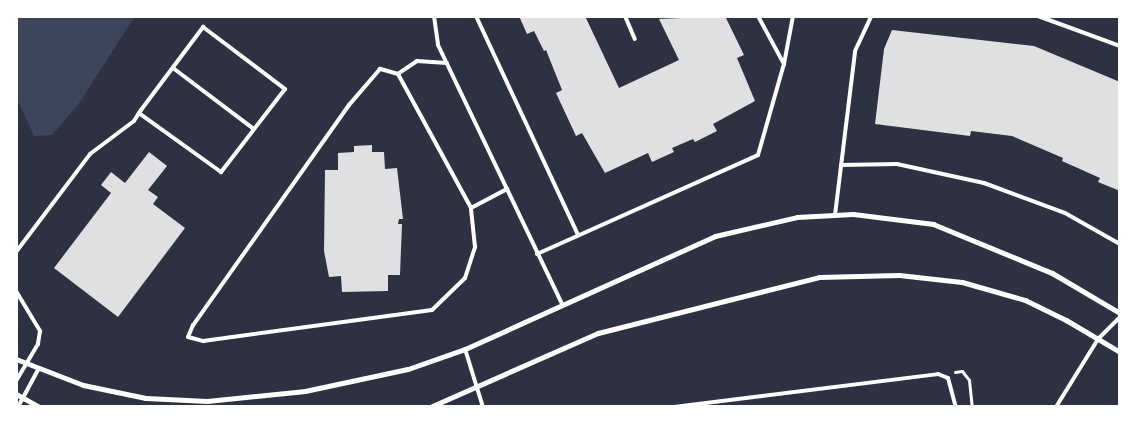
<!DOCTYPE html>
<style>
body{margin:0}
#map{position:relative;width:1136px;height:423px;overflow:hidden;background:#2d3142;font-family:"Open Sans",sans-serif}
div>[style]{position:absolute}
.green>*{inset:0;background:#3c4559}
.building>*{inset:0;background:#e0e0e3}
.path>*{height:3px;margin:-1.5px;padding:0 1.5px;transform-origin:1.5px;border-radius:1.5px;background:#fff}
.service>*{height:4px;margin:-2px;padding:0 2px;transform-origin:2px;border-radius:2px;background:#fff}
.minor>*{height:5px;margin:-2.5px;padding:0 2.5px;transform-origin:2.5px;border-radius:2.5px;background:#fff}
span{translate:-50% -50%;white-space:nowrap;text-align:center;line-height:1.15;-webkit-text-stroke:4px #fff;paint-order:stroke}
.frame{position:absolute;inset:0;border:18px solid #fff;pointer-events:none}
</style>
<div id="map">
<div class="green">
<i style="clip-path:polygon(16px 16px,135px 16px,78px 105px,52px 135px,34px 136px,16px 97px)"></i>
</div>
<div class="building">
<i style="clip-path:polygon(519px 16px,585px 16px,619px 88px,679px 60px,659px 19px,725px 16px,744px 55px,737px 58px,755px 101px,713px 124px,717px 131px,695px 142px,693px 139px,672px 148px,674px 152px,652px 162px,648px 153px,605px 173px,582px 133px,576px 136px,556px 93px,562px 90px,546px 50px,544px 51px,534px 31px,527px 34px)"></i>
<i style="clip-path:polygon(892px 30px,1034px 46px,1120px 82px,1120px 191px,1098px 182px,1100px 178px,1062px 161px,1063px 158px,1012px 136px,971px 131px,970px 136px,875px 124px,884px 49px)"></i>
<i style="clip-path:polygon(372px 145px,372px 152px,384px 152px,385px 169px,397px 168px,403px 219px,399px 219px,398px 224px,402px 224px,400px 275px,388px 275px,388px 291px,342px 292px,341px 276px,329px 277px,324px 251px,325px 170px,338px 170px,338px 153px,354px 152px,354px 146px)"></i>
<i style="clip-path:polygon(149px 152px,167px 166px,148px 190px,158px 197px,153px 204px,185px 228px,118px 317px,54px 268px,111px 193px,101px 185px,111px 172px,125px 183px)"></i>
</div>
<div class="path">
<i style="left:955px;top:372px;width:7px;rotate:-8deg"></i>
<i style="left:962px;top:371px;width:11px;rotate:52deg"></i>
<i style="left:969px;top:380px;width:27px;rotate:84deg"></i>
</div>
<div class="service">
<i style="left:434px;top:16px;width:29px;rotate:82deg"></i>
<i style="left:438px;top:45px;width:287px;rotate:64.4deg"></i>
<i style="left:476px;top:16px;width:242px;rotate:65deg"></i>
<i style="left:625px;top:16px;width:25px;rotate:67deg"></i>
<i style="left:758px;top:16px;width:55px;rotate:61.6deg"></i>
<i style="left:1038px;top:16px;width:87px;rotate:20.1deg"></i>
<i style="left:447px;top:63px;width:30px;rotate:-176deg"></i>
<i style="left:417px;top:61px;width:23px;rotate:146deg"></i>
<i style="left:398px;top:74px;width:153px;rotate:61.4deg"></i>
<i style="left:173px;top:68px;width:101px;rotate:37deg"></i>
<i style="left:398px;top:74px;width:19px;rotate:-164deg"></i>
<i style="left:380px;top:69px;width:48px;rotate:130.7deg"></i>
<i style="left:349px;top:105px;width:270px;rotate:125.3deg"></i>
<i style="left:193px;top:325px;width:13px;rotate:113deg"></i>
<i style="left:188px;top:337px;width:16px;rotate:15deg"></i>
<i style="left:203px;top:341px;width:231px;rotate:-7.7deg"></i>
<i style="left:432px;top:310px;width:46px;rotate:-44.1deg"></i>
<i style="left:465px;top:278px;width:33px;rotate:-72deg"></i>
<i style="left:475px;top:247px;width:39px;rotate:-96deg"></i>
<i style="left:471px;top:208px;width:41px;rotate:-27.8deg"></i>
<i style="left:841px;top:165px;width:56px;rotate:-1deg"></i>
<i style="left:897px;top:164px;width:89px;rotate:12.3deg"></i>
<i style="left:984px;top:183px;width:86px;rotate:20.3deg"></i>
<i style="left:1065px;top:213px;width:63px;rotate:29.4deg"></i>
<i style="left:835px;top:215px;width:165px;rotate:-83deg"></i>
<i style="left:855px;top:51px;width:38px;rotate:-65deg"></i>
<i style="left:16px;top:252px;width:123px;rotate:-52.9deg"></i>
<i style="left:90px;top:154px;width:55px;rotate:-36.9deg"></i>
<i style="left:134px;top:121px;width:9px;rotate:-58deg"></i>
<i style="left:139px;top:113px;width:4px;rotate:-56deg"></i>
<i style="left:141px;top:110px;width:104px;rotate:-53.2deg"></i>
<i style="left:203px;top:27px;width:103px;rotate:37.1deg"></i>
<i style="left:285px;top:89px;width:105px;rotate:127.6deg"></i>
<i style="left:221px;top:172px;width:101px;rotate:-144.3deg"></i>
<i style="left:537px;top:254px;width:242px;rotate:-24.1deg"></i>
<i style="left:758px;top:155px;width:95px;rotate:-74.1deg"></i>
<i style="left:784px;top:64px;width:49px;rotate:-79.4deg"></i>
<i style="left:16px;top:291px;width:47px;rotate:59deg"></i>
<i style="left:40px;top:331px;width:13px;rotate:99deg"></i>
<i style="left:38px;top:344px;width:43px;rotate:120.7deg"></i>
<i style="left:465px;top:349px;width:61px;rotate:72.8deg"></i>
<i style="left:18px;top:407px;width:44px;rotate:-61.7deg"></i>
<i style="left:674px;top:407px;width:266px;rotate:-7.1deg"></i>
<i style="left:938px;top:374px;width:11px;rotate:22deg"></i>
<i style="left:948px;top:378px;width:30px;rotate:75deg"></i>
<i style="left:1056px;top:407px;width:80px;rotate:-58.3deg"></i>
<i style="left:1098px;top:339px;width:31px;rotate:-45deg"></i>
</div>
<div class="minor">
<i style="left:16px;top:359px;width:72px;rotate:21.2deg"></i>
<i style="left:83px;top:385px;width:64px;rotate:11.7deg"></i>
<i style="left:146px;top:398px;width:61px;rotate:2.8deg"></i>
<i style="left:207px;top:401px;width:99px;rotate:-5.8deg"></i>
<i style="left:305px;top:391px;width:105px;rotate:-12.1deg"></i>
<i style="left:408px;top:369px;width:60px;rotate:-19.3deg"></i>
<i style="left:465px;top:349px;width:274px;rotate:-24.3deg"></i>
<i style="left:715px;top:236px;width:84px;rotate:-13deg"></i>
<i style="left:797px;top:217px;width:56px;rotate:-3.1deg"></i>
<i style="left:853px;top:214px;width:81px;rotate:7.1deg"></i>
<i style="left:933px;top:224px;width:129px;rotate:22.4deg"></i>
<i style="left:1052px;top:273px;width:79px;rotate:30.5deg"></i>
<i style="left:16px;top:394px;width:26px;rotate:29deg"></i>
<i style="left:430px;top:407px;width:184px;rotate:-23.8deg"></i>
<i style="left:598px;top:333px;width:228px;rotate:-14.2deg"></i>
<i style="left:819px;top:277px;width:80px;rotate:-1.4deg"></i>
<i style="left:899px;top:275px;width:63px;rotate:6.3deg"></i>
<i style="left:962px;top:282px;width:66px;rotate:15.9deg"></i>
<i style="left:1025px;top:300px;width:46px;rotate:26deg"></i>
<i style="left:1066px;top:320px;width:63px;rotate:30.7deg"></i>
</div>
<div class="frame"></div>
</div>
